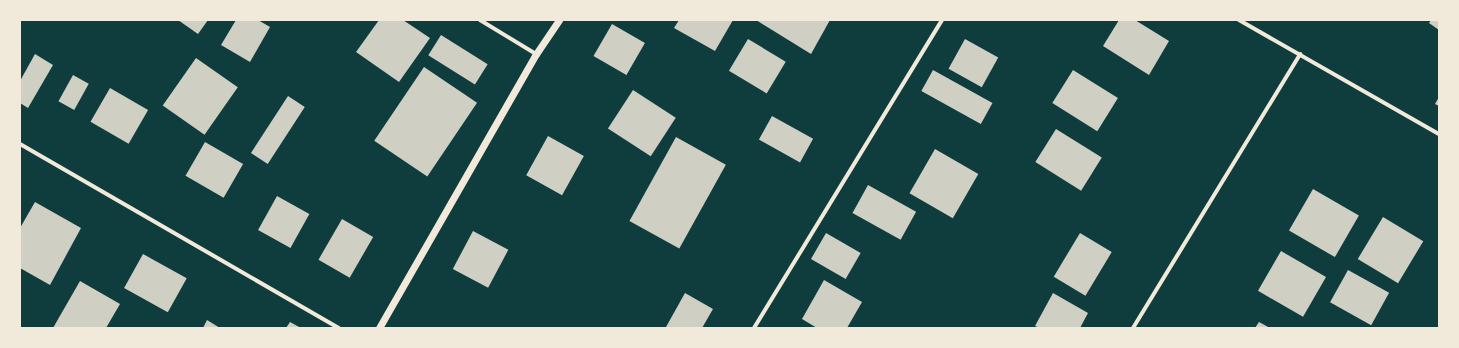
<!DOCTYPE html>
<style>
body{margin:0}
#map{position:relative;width:1459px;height:348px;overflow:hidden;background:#0f3d3e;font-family:Arial,sans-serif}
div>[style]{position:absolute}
.building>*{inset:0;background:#cfcfc3;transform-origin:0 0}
.minor>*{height:4px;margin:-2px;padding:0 2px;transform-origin:2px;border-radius:2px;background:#f1e9da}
.tertiary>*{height:7px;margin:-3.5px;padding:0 3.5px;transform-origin:3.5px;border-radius:3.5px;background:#f1e9da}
span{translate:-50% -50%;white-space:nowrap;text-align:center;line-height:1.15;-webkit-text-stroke:4px #f1e9da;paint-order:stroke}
.frame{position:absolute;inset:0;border:21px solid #f1e9da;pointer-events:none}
</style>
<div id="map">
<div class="building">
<i style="clip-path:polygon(178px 20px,208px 20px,198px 34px)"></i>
<i style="clip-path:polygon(236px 20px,258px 20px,270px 27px,250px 62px,221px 45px)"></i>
<i style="clip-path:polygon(379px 20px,403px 20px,430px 38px,399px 82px,356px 52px)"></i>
<i style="clip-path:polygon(679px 20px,733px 20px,715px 51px,674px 28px)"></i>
<i style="clip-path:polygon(756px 20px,830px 20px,811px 54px)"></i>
<i style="clip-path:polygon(1119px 20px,1135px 20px,1169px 41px,1149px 75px,1103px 46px)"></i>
<i style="clip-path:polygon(1431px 20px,1439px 20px,1439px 30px,1429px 23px)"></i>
<i style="left:612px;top:24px;width:38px;height:37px;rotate:30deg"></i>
<i style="left:441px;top:35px;width:55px;height:24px;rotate:32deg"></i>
<i style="left:748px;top:39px;width:44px;height:37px;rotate:31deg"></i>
<i style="left:965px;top:39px;width:38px;height:34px;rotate:29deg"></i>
<i style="clip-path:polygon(35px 54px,53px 65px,28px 108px,20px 103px,20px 81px)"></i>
<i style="left:196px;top:58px;width:51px;height:58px;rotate:35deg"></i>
<i style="left:424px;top:67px;width:64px;height:89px;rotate:34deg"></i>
<i style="left:933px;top:70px;width:68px;height:24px;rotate:29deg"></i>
<i style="left:1073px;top:70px;width:53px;height:39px;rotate:32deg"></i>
<i style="left:73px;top:75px;width:18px;height:30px;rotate:29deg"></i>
<i style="left:110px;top:88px;width:44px;height:39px;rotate:30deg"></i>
<i style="left:633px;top:90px;width:51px;height:46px;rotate:33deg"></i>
<i style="left:288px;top:96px;width:20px;height:68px;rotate:33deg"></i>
<i style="clip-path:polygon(1439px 97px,1439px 106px,1435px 104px)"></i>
<i style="left:772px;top:116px;width:47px;height:27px;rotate:29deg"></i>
<i style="left:1056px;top:129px;width:54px;height:39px;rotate:32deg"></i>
<i style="left:548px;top:136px;width:41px;height:45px;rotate:29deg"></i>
<i style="left:676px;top:137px;width:57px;height:96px;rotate:29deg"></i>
<i style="left:205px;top:142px;width:44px;height:39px;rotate:30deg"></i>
<i style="left:935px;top:149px;width:50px;height:51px;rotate:30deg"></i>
<i style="left:868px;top:185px;width:55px;height:32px;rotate:29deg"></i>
<i style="left:1313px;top:189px;width:53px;height:48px;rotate:30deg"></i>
<i style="left:277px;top:196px;width:37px;height:39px;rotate:29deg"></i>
<i style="clip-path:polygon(35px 202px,81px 228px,50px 285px,20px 268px,20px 228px)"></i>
<i style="left:1383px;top:217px;width:47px;height:49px;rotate:31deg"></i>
<i style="left:342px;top:219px;width:36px;height:47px;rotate:30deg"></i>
<i style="left:473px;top:231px;width:40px;height:43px;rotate:28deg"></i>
<i style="left:826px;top:233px;width:40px;height:30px;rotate:30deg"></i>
<i style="left:1080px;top:233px;width:37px;height:51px;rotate:31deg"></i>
<i style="left:1281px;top:251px;width:52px;height:46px;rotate:30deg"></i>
<i style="left:143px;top:254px;width:50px;height:39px;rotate:29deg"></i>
<i style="left:1348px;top:270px;width:47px;height:37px;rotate:29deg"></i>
<i style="clip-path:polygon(824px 280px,862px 302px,847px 328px,817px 328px,802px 319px)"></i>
<i style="clip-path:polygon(80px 281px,120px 304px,106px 328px,53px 328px)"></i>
<i style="clip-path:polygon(685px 293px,713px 309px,702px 328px,666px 327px)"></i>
<i style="clip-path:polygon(1053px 293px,1088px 313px,1080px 328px,1040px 328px,1035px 326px)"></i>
<i style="clip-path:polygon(207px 320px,220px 328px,203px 328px)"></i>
<i style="clip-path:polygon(290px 322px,301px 328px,286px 328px)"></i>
<i style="clip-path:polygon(1259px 322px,1270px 328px,1255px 328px)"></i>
</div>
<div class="minor">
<i style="left:480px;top:20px;width:66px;rotate:31.3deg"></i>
<i style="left:1239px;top:20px;width:230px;rotate:29.7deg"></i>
<i style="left:20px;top:144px;width:368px;rotate:30deg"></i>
<i style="left:754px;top:328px;width:361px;rotate:-58.6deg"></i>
<i style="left:1133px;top:328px;width:321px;rotate:-58.6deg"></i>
</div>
<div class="tertiary">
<i style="left:379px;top:328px;width:316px;rotate:-60.2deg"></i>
<i style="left:536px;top:54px;width:41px;rotate:-55.9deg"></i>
</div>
<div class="frame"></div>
</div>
